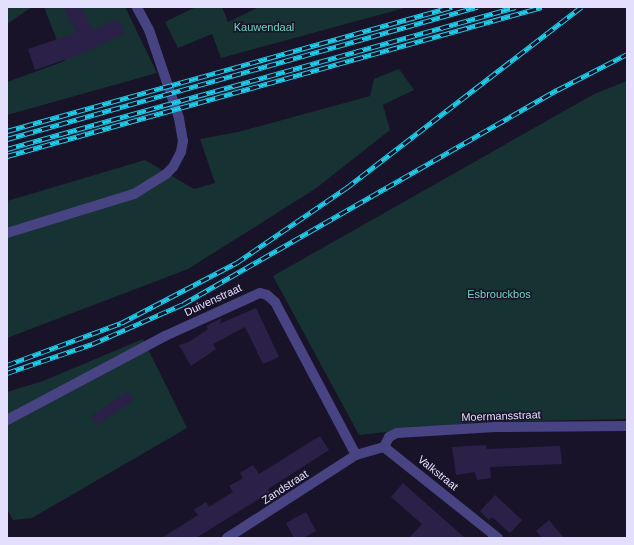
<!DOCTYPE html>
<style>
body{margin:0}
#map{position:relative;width:634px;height:545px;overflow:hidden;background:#181329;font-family:Helvetica,sans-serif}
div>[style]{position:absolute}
.green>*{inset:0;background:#173232}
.building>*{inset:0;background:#2b2148;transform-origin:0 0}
.minor>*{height:10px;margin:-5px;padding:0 5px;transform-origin:5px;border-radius:5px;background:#484383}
.rail>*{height:4.5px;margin-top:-2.25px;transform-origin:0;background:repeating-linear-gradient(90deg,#181329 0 9px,#1ecce9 0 18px);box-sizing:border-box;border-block:1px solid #1ecce9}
span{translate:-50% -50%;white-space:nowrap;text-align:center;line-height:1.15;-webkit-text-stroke:3px #181329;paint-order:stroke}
.park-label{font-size:11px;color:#70d6c1}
.street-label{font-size:11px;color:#e3dffc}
.frame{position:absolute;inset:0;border:8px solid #e3dffc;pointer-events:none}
</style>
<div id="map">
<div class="green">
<i style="clip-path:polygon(7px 7px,32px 7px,7px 24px)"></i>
<i style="clip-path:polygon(44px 7px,125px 7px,157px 73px,7px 115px,7px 82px,65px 61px)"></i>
<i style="clip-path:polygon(196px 7px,222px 7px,228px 22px,259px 7px,408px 7px,221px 58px,212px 34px,178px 48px,165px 22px)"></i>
<i style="clip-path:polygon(399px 69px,414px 90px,383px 105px,390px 130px,315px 189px,188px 269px,7px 338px,7px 201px,145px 160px,194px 189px,215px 183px,200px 139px,238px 132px,370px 96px,374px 79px)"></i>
<i style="clip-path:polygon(627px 81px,627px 419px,478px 422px,359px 435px,273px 276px,594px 94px)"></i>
<i style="clip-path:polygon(143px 339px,187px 428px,32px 518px,13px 520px,7px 509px,7px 392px,43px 381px)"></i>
</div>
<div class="building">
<i style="clip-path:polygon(63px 7px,81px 7px,93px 30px,118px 19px,125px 33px,79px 55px,35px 70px,28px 49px,76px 33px)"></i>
<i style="clip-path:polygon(256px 308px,279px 357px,263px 364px,245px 327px,213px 344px,216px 349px,191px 366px,179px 345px,189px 342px,208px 329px,206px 326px,222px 318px,219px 324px)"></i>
<i style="left:128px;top:391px;width:11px;height:45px;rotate:56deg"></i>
<i style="clip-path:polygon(320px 436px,329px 450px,268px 489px,270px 492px,196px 538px,162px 538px,198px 515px,194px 510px,206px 502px,209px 507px,233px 492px,229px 486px,243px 478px,240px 473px,253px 465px,259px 474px)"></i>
<i style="clip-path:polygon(486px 445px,487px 449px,560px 446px,562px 464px,490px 467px,491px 478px,477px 480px,475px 472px,456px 475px,452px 447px)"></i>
<i style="clip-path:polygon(403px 483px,413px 492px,465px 538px,409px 538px,422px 524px,391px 497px)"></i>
<i style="clip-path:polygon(495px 495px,522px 520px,510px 533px,492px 517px,489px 520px,480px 511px)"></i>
<i style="clip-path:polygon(306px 512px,316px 531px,303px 538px,294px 538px,286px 523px)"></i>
<i style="clip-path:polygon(549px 520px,553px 525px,564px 538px,542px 538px,536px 531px)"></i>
</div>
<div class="minor">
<i style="left:7px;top:233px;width:133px;rotate:-17.1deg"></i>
<i style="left:134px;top:194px;width:36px;rotate:-32deg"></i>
<i style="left:165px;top:175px;width:11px;rotate:-45deg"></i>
<i style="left:173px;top:167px;width:17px;rotate:-62deg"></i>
<i style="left:181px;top:152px;width:11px;rotate:-80deg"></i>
<i style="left:183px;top:141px;width:23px;rotate:-100deg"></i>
<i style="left:179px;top:118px;width:93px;rotate:-108.8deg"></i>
<i style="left:149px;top:30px;width:26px;rotate:-118deg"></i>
<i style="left:7px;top:420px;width:179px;rotate:-28deg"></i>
<i style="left:165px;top:336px;width:104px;rotate:-24.4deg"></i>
<i style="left:260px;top:293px;width:7px;rotate:16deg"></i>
<i style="left:267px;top:295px;width:11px;rotate:41deg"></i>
<i style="left:275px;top:302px;width:173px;rotate:62.1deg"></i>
<i style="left:384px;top:447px;width:11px;rotate:-63deg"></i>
<i style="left:389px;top:437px;width:9px;rotate:-27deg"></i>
<i style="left:397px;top:433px;width:98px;rotate:-3.5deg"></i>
<i style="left:495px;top:427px;width:132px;rotate:-0.4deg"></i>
<i style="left:227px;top:538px;width:153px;rotate:-32.8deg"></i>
<i style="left:356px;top:455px;width:29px;rotate:-16deg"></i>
<i style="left:384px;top:447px;width:146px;rotate:38.6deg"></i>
</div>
<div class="rail">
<i style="left:7px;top:131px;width:462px;rotate:-15.6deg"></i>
<i style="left:7px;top:139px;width:489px;rotate:-15.7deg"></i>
<i style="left:7px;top:149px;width:528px;rotate:-15.59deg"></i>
<i style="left:7px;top:156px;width:555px;rotate:-15.56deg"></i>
<i style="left:7px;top:365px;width:121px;rotate:-20.2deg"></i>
<i style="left:121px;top:323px;width:130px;rotate:-27.6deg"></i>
<i style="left:236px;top:263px;width:133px;rotate:-34.3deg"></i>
<i style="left:346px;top:188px;width:297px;rotate:-37.6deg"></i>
<i style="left:7px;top:373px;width:90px;rotate:-18.8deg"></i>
<i style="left:92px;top:344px;width:99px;rotate:-23.7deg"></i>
<i style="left:183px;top:304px;width:431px;rotate:-29.8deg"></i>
<i style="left:557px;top:90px;width:79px;rotate:-27.2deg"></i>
</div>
<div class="park-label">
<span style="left:264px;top:27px">Kauwendaal</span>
<span style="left:499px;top:294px">Esbrouckbos</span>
</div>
<div class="street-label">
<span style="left:213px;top:300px;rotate:-25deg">Duivenstraat</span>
<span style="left:501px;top:416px;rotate:-2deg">Moermansstraat</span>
<span style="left:438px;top:473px;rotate:39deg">Valkstraat</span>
<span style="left:285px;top:487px;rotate:-33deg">Zandstraat</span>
</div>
<div class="frame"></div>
</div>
